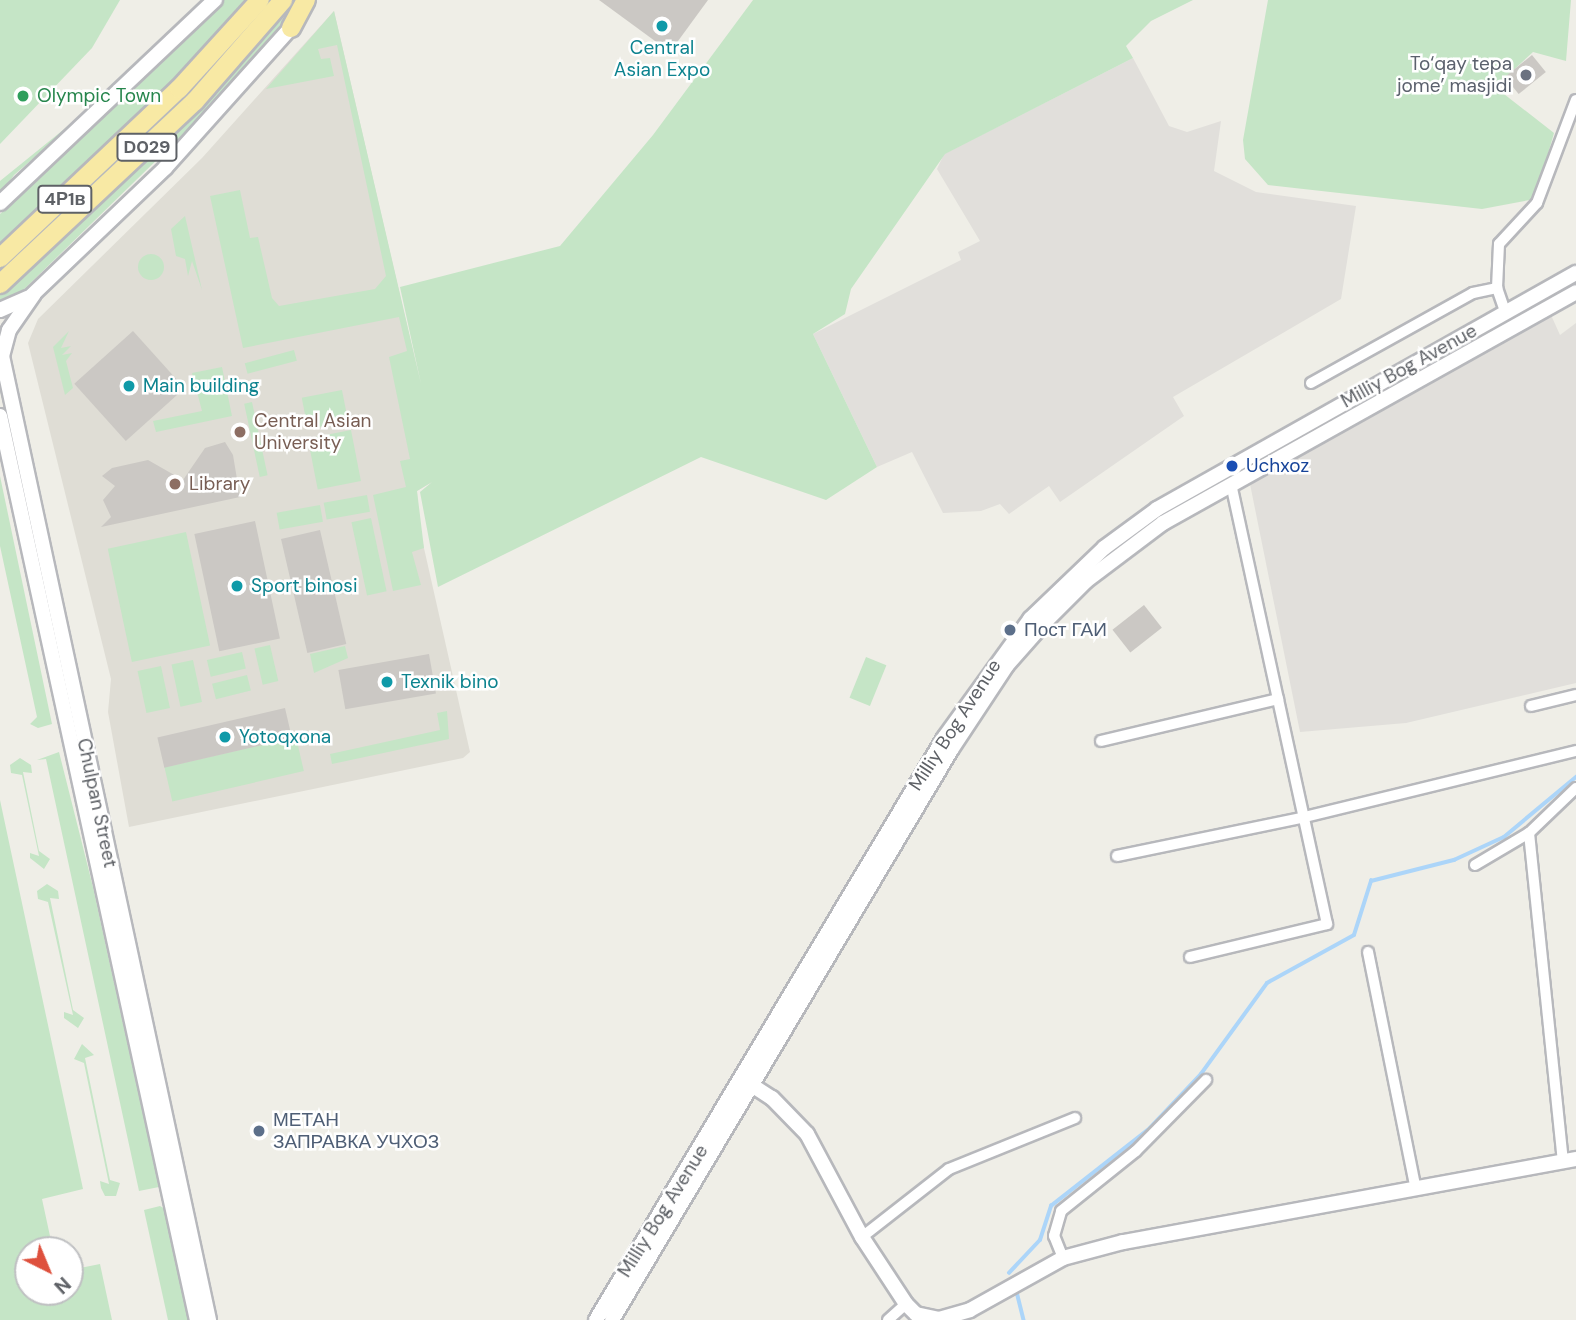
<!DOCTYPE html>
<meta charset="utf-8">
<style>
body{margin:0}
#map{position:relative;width:1576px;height:1320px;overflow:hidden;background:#efeee7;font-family:"DM Sans",sans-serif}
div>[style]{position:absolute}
.industrial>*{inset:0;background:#e1dfdb}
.education>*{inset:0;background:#dfddd5}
.green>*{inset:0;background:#c5e5c6;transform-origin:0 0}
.round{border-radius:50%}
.stream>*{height:3.5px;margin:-1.75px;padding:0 1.75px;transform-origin:1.75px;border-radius:1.75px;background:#acd5f9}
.building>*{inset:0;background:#cbc8c4;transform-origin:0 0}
.roads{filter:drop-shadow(2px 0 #b7b8bc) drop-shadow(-2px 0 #b7b8bc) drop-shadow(0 2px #b7b8bc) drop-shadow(0 -2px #b7b8bc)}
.minor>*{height:10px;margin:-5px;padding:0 5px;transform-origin:5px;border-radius:5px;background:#fff}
.secondary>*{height:14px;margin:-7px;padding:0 7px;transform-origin:7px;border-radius:7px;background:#fff}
.trunk>*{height:18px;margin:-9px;padding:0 9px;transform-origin:9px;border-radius:9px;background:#f8e9a4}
.dots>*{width:19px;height:19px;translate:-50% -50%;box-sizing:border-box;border:4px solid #fff;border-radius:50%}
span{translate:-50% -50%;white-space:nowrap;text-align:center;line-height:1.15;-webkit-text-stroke:5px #fff;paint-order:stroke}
.shield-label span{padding:2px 5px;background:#fff;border:2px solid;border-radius:5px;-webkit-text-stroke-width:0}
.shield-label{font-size:18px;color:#5e6166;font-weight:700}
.culture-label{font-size:19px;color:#0d838f}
.left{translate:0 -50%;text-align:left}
.worship-label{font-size:19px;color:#5b616d}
.right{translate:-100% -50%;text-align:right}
.leisure-label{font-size:19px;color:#27864d}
.street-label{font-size:19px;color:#5e6166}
.education-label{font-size:19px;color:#785e54}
.transit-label{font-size:19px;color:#164399}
.service-label{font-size:19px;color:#4e5e75}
.north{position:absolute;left:14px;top:1236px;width:70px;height:70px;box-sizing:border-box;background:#fff;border:2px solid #bfc0c2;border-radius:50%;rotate:137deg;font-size:19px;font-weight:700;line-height:28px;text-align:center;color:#5e6166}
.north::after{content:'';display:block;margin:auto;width:24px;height:32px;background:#de503d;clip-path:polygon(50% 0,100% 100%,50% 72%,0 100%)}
</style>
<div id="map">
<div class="industrial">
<i style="clip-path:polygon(1133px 58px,1169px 126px,1187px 132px,1221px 121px,1214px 171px,1256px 192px,1356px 206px,1341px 299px,1173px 397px,1184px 416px,1060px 502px,1049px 486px,1009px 514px,1000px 504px,981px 511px,943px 513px,912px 452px,877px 467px,813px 334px,961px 260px,958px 252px,980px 241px,937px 169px,944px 154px)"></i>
<i style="clip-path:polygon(1551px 315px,1560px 335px,1576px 323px,1576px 683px,1406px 723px,1300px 732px,1250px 484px)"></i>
</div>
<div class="education">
<i style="clip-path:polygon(334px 11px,442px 476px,417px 491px,419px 526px,470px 752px,463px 758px,129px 827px,108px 712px,111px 679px,28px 343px,38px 319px,202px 158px)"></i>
</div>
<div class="green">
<i style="clip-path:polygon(0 0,120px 0,92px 48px,0 144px)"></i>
<i style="clip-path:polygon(222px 0,249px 0,141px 113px,0 245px,0 214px)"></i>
<i style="clip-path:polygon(753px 0,1193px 0,1151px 21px,1126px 46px,1133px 58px,945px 154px,851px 289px,845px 314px,813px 334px,877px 467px,826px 500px,701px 457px,438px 587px,420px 492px,432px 482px,417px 491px,424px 548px,412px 552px,421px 585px,393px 591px,373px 495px,406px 487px,400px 461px,410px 459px,389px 357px,407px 351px,399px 317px,243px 348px,210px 196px,240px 190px,250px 238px,258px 237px,272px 298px,279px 306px,375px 289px,386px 276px,337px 45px,318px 49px,321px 59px,330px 58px,334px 76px,266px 89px,334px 11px,421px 384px,400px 287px,560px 246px,653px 135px)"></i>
<i style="clip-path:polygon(1268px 0,1571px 0,1566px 61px,1533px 52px,1495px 87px,1554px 133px,1535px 199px,1482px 209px,1268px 185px,1245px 159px,1243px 140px)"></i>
<i style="clip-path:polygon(289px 12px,285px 24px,209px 109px,12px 301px,0 305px,0 286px,5px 291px,125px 181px)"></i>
<i style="clip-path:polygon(110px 92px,14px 175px,0 195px,0 181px)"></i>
<i style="clip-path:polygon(185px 216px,200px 281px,202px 290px,192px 261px,188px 276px,185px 259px,176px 256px,171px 229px)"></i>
<i class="round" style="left:138px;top:254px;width:26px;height:26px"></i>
<i style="clip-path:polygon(69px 331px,61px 348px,71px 346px,62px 355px,72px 353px,66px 361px,73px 388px,65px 395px,53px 347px)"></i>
<i style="left:294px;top:350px;width:11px;height:51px;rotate:75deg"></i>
<i style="clip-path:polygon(222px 367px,232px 416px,156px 432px,153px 421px,202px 411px,192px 373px)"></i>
<i style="left:342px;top:390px;width:32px;height:41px;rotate:79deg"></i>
<i style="left:252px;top:402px;width:75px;height:8px;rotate:78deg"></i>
<i style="left:351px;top:430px;width:52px;height:44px;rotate:79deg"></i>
<i style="clip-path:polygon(0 476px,52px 724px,38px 728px,30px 724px,37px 717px,0 546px)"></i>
<i style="left:367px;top:495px;width:17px;height:44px;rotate:80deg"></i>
<i style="left:320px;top:505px;width:17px;height:44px;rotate:80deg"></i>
<i style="left:371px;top:518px;width:75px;height:20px;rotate:78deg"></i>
<i style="left:186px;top:532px;width:116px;height:80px;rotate:78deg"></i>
<i style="left:270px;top:645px;width:37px;height:16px;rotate:77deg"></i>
<i style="clip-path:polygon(345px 646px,348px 658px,314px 673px,310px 654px)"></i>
<i style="left:242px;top:652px;width:17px;height:36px;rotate:77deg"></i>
<i style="left:866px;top:657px;width:22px;height:44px;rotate:22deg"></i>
<i style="left:193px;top:660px;width:43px;height:22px;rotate:78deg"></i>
<i style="left:161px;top:666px;width:43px;height:24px;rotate:78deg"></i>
<i style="left:247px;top:675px;width:16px;height:36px;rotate:76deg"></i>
<i style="clip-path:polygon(447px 711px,449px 739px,332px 764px,330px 754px,440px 730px,437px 713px)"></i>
<i style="left:296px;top:737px;width:35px;height:135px;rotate:77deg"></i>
<i style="clip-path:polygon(59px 752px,93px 887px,159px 1187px,139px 1191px,46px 759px,37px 760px)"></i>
<i style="clip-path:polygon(20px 758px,31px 765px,32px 773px,23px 772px,39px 851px,50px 859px,44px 869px,30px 858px,30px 853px,39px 856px,22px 775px,11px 773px,10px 765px)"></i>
<i style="clip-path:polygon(0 800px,83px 1189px,42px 1199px,53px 1250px,28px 1250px,28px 1292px,70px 1292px,70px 1270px,100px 1264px,112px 1320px,0 1320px)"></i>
<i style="clip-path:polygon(47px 884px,58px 891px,59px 899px,50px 898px,73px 1010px,84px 1018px,78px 1028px,64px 1018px,64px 1012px,73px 1015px,48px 902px,38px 899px,37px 891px)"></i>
<i style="clip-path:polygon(82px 1044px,94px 1055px,85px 1058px,110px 1180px,120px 1183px,116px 1196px,105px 1196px,101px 1188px,100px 1181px,109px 1184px,84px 1063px,74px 1059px)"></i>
<i style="clip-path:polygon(160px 1206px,165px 1209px,189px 1320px,168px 1320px,144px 1210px)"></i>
</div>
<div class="stream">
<i style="left:1009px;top:1273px;width:45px;rotate:-46.8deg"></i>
<i style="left:1040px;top:1240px;width:36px;rotate:-72deg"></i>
<i style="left:1051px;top:1206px;width:126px;rotate:-38.2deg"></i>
<i style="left:1150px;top:1128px;width:74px;rotate:-46.6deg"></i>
<i style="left:1201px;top:1074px;width:112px;rotate:-54deg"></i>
<i style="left:1267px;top:983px;width:99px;rotate:-28.9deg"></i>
<i style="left:1354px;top:935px;width:57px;rotate:-72.5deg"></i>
<i style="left:1371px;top:881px;width:86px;rotate:-14.2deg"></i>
<i style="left:1454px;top:860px;width:55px;rotate:-24.7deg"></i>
<i style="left:1504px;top:837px;width:94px;rotate:-39.8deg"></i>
<i style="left:1017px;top:1292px;width:29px;rotate:76deg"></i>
</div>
<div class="building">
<i style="clip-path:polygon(599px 0,708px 0,670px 52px)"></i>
<i style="left:1532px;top:55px;width:22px;height:35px;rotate:51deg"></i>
<i style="left:133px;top:331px;width:77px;height:79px;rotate:48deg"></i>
<i style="clip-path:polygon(225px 442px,233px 455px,240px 497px,101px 527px,111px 517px,103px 500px,115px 486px,102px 476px,112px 468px,148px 460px,183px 480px,205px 448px)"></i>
<i style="left:255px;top:521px;width:120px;height:62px;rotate:78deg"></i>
<i style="left:320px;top:530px;width:117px;height:40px;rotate:77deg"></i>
<i style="left:1144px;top:605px;width:29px;height:40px;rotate:52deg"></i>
<i style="left:429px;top:654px;width:40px;height:92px;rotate:80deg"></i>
<i style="left:285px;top:708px;width:31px;height:131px;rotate:77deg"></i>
</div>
<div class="roads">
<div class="minor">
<i style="left:1497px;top:288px;width:24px;rotate:71deg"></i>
<i style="left:1311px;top:383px;width:185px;rotate:-29.1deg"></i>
<i style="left:1473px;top:293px;width:25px;rotate:-12deg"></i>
<i style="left:1497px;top:288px;width:44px;rotate:-87.4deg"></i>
<i style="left:1499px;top:244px;width:56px;rotate:-47.2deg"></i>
<i style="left:1537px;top:203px;width:110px;rotate:-69.3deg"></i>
<i style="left:1531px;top:706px;width:46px;rotate:-13.7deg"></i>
<i style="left:1101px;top:741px;width:182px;rotate:-13.3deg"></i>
<i style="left:1529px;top:833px;width:330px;rotate:84.1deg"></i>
<i style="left:1117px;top:856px;width:192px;rotate:-11.7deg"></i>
<i style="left:1305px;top:817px;width:279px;rotate:-13.7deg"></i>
<i style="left:1475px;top:865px;width:63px;rotate:-30.7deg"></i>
<i style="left:1529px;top:833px;width:65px;rotate:-43.8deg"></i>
<i style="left:1368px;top:952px;width:242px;rotate:78.6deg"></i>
<i style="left:1190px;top:957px;width:141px;rotate:-13.5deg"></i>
<i style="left:1327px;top:924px;width:450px;rotate:-102.3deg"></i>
<i style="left:862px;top:1237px;width:110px;rotate:-38deg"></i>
<i style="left:949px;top:1169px;width:136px;rotate:-22deg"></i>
<i style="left:1063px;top:1258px;width:24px;rotate:-112deg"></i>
<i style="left:1054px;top:1236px;width:26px;rotate:-74deg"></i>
<i style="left:1061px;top:1211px;width:96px;rotate:-38.7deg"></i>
<i style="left:1136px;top:1151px;width:100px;rotate:-45.4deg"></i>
<i style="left:888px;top:1320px;width:24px;rotate:-42deg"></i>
</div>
<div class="secondary">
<i style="left:0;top:203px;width:296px;rotate:-43.4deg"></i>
<i style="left:34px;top:294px;width:44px;rotate:124.8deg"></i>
<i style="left:9px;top:330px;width:27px;rotate:105deg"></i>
<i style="left:2px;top:356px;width:986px;rotate:77.88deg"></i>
<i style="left:28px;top:299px;width:190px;rotate:-43.7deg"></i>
<i style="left:165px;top:168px;width:196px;rotate:-48.1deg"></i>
<i style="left:0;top:310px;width:30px;rotate:-24deg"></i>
<i style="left:0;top:416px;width:925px;rotate:77.71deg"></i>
<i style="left:747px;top:1082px;width:30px;rotate:33deg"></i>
<i style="left:772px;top:1098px;width:50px;rotate:45.8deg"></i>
<i style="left:807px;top:1134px;width:117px;rotate:61.9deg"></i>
<i style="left:862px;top:1237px;width:80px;rotate:56.7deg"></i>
<i style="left:906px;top:1304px;width:14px;rotate:45deg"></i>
<i style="left:916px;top:1314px;width:24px;rotate:12deg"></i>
<i style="left:939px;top:1319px;width:32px;rotate:-16deg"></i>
<i style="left:970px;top:1310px;width:107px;rotate:-29.2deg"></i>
<i style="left:1063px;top:1258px;width:62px;rotate:-14.9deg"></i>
<i style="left:1123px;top:1242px;width:461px;rotate:-10.4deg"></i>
<i style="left:596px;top:1320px;width:678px;rotate:-59.12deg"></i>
<i style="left:944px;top:738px;width:147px;rotate:-54.1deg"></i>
<i style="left:1030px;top:619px;width:103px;rotate:-43.8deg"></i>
<i style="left:1104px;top:548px;width:66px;rotate:-36.3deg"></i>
<i style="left:1157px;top:509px;width:481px;rotate:-29.4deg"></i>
<i style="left:612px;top:1320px;width:663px;rotate:-59.26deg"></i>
<i style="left:951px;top:750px;width:102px;rotate:-56.6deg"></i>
<i style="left:1007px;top:665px;width:57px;rotate:-48.5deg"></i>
<i style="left:1045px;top:622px;width:58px;rotate:-45deg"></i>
<i style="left:1086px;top:581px;width:96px;rotate:-37deg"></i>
<i style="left:1163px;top:523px;width:473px;rotate:-29.2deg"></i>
</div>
<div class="trunk">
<i style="left:291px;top:28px;width:32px;rotate:-62deg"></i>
<i style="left:0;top:258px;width:246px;rotate:-43.4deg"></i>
<i style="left:179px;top:89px;width:120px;rotate:-47.7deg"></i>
<i style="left:0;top:284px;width:267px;rotate:-43.2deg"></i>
<i style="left:195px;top:101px;width:134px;rotate:-48.9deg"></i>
</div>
</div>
<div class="dots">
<i style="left:662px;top:26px;background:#0f9aa8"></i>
<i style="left:1526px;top:75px;background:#6b7280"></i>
<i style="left:23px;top:96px;background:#2e9e5b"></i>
<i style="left:129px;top:386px;background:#0f9aa8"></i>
<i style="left:240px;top:432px;background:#8d6e63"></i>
<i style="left:1232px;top:466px;background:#1a4fb4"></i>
<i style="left:175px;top:484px;background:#8d6e63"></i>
<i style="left:237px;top:586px;background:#0f9aa8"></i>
<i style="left:1010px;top:630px;background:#5c6f8a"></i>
<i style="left:387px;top:682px;background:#0f9aa8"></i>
<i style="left:225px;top:737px;background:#0f9aa8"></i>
<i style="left:259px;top:1131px;background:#5c6f8a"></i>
</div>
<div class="shield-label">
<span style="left:147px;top:147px">D029</span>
<span style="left:65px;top:199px">4Р1в</span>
</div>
<div class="culture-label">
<span style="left:662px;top:59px">Central<br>Asian Expo</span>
<span class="left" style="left:143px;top:386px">Main building</span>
<span class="left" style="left:251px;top:586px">Sport binosi</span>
<span class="left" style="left:401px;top:682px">Texnik bino</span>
<span class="left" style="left:239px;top:737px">Yotoqxona</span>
</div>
<div class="worship-label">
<span class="right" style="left:1512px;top:75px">To‘qay tepa<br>jome’ masjidi</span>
</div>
<div class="leisure-label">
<span class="left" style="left:37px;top:96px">Olympic Town</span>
</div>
<div class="street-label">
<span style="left:1409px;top:366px;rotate:-29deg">Milliy Bog Avenue</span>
<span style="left:955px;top:725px;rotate:-57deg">Milliy Bog Avenue</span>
<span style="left:97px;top:803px;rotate:78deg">Chulpan Street</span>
<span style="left:663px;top:1211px;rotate:-58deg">Milliy Bog Avenue</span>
</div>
<div class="education-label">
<span class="left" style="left:254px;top:432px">Central Asian<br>University</span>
<span class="left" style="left:189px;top:484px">Library</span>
</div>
<div class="transit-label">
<span class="left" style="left:1246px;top:466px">Uchxoz</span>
</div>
<div class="service-label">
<span class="left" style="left:1024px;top:630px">Пост ГАИ</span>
<span class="left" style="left:273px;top:1131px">МЕТАН<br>ЗАПРАВКА УЧХОЗ</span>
</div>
<div class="north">N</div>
</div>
